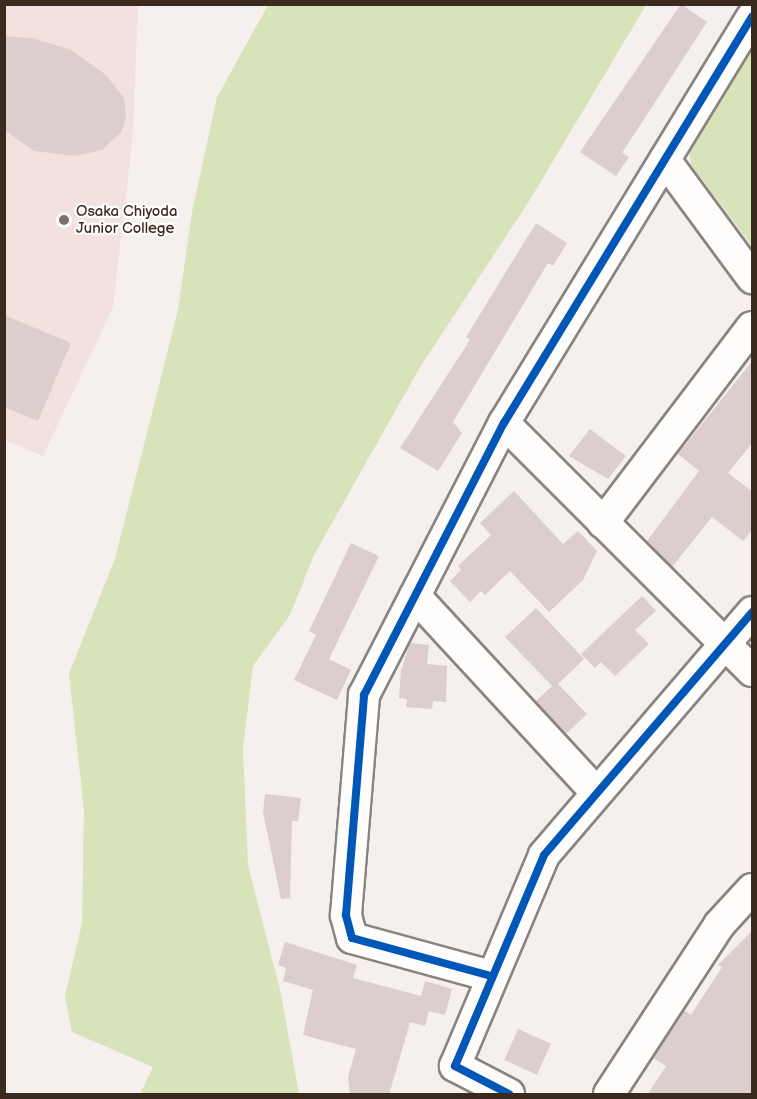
<!DOCTYPE html>
<style>
body{margin:0}
#map{position:relative;width:757px;height:1099px;overflow:hidden;background:#f5efee;font-family:"Balsamiq Sans",sans-serif}
div>[style]{position:absolute}
.built>*{inset:0;background:#f2e1df}
.green>*{inset:0;background:#d9e3ba}
.building>*{inset:0;background:#dccecc;transform-origin:0 0}
.roads{filter:drop-shadow(2px 0 #8a8481) drop-shadow(-2px 0 #8a8481) drop-shadow(0 2px #8a8481) drop-shadow(0 -2px #8a8481)}
.minor>*{height:30px;margin:-15px;padding:0 15px;transform-origin:15px;border-radius:15px;background:#fefdfc}
.cycleway>*{height:8px;margin:-4px;padding:0 4px;transform-origin:4px;border-radius:4px;background:#0057b8}
.dots>*{width:16px;height:16px;translate:-50% -50%;box-sizing:border-box;border:3px solid #fff;border-radius:50%}
span{translate:-50% -50%;white-space:nowrap;text-align:center;line-height:1.15;-webkit-text-stroke:4.5px #fff;paint-order:stroke}
.poi-label{font-size:15px;color:#3b2a1e}
.left{translate:0 -50%;text-align:left}
.frame{position:absolute;inset:0;border:6px solid #3b2a1e;pointer-events:none}
</style>
<div id="map">
<div class="built">
<i style="clip-path:polygon(5px 5px,138px 5px,133px 134px,113px 307px,43px 456px,5px 440px)"></i>
</div>
<div class="green">
<i style="clip-path:polygon(268px 5px,646px 5px,528px 203px,420px 367px,314px 555px,290px 615px,253px 666px,243px 748px,248px 865px,281px 994px,299px 1094px,140px 1094px,153px 1067px,72px 1032px,65px 996px,82px 923px,84px 811px,69px 674px,115px 559px,178px 310px,192px 212px,217px 97px)"></i>
<i style="clip-path:polygon(752px 44px,752px 246px,691px 165px,689px 145px)"></i>
</div>
<div class="building">
<i style="clip-path:polygon(681px 4px,707px 22px,622px 153px,629px 157px,616px 176px,580px 152px)"></i>
<i style="clip-path:polygon(4px 36px,32px 38px,71px 50px,106px 75px,124px 98px,126px 118px,121px 132px,102px 150px,75px 156px,34px 151px,4px 130px)"></i>
<i style="clip-path:polygon(536px 223px,567px 243px,553px 266px,548px 263px,453px 422px,462px 433px,438px 471px,400px 448px,470px 340px,466px 337px)"></i>
<i style="clip-path:polygon(4px 315px,71px 343px,38px 421px,4px 407px)"></i>
<i style="clip-path:polygon(753px 360px,753px 442px,728px 473px,753px 492px,753px 529px,743px 541px,712px 517px,672px 567px,647px 541px,699px 471px,678px 454px)"></i>
<i style="clip-path:polygon(590px 429px,626px 456px,608px 479px,569px 456px)"></i>
<i style="clip-path:polygon(514px 491px,563px 544px,578px 531px,597px 551px,583px 580px,549px 612px,510px 571px,485px 595px,481px 591px,470px 602px,450px 581px,461px 570px,458px 566px,491px 535px,480px 523px)"></i>
<i style="clip-path:polygon(351px 543px,379px 556px,329px 659px,351px 670px,337px 700px,294px 680px,316px 635px,309px 631px)"></i>
<i style="clip-path:polygon(642px 596px,656px 611px,635px 630px,649px 644px,615px 676px,601px 662px,595px 668px,581px 654px)"></i>
<i style="clip-path:polygon(536px 608px,584px 659px,558px 684px,587px 714px,566px 734px,536px 701px,552px 686px,505px 637px)"></i>
<i style="clip-path:polygon(410px 643px,429px 645px,427px 664px,447px 666px,446px 702px,433px 701px,432px 709px,406px 707px,407px 699px,399px 698px,401px 670px)"></i>
<i style="clip-path:polygon(265px 794px,301px 798px,298px 821px,292px 821px,290px 898px,281px 899px,263px 812px)"></i>
<i style="clip-path:polygon(753px 930px,753px 1095px,647px 1095px,666px 1066px,653px 1058px,684px 1010px,691px 1015px,722px 967px,718px 965px)"></i>
<i style="clip-path:polygon(285px 942px,357px 965px,353px 978px,421px 996px,425px 981px,452px 989px,445px 1015px,429px 1011px,425px 1026px,410px 1022px,389px 1095px,350px 1095px,348px 1077px,356px 1049px,303px 1035px,313px 990px,283px 981px,286px 968px,278px 965px)"></i>
<i style="left:518px;top:1029px;width:36px;height:34px;rotate:24deg"></i>
</div>
<div class="roads">
<div class="minor">
<i style="left:665px;top:160px;width:147px;rotate:53.6deg"></i>
<i style="left:504px;top:423px;width:351px;rotate:45deg"></i>
<i style="left:603px;top:523px;width:246px;rotate:-52.8deg"></i>
<i style="left:415px;top:596px;width:267px;rotate:47.3deg"></i>
<i style="left:491px;top:976px;width:144px;rotate:-164.7deg"></i>
<i style="left:352px;top:938px;width:24px;rotate:-105deg"></i>
<i style="left:346px;top:915px;width:221px;rotate:-85.3deg"></i>
<i style="left:364px;top:695px;width:306px;rotate:-62.8deg"></i>
<i style="left:504px;top:423px;width:476px;rotate:-58.6deg"></i>
<i style="left:509px;top:1094px;width:61px;rotate:-152.6deg"></i>
<i style="left:455px;top:1066px;width:229px;rotate:-67.1deg"></i>
<i style="left:544px;top:855px;width:320px;rotate:-49.4deg"></i>
<i style="left:609px;top:1094px;width:202px;rotate:-56.9deg"></i>
<i style="left:719px;top:925px;width:49px;rotate:-47.5deg"></i>
</div>
</div>
<div class="cycleway">
<i style="left:491px;top:976px;width:144px;rotate:-164.7deg"></i>
<i style="left:352px;top:938px;width:24px;rotate:-105deg"></i>
<i style="left:346px;top:915px;width:221px;rotate:-85.3deg"></i>
<i style="left:364px;top:695px;width:306px;rotate:-62.8deg"></i>
<i style="left:504px;top:423px;width:476px;rotate:-58.6deg"></i>
<i style="left:509px;top:1094px;width:61px;rotate:-152.6deg"></i>
<i style="left:455px;top:1066px;width:229px;rotate:-67.1deg"></i>
<i style="left:544px;top:855px;width:320px;rotate:-49.4deg"></i>
</div>
<div class="dots">
<i style="left:64px;top:220px;background:#7c6f67"></i>
</div>
<div class="poi-label">
<span class="left" style="left:76px;top:220px">Osaka Chiyoda<br>Junior College</span>
</div>
<div class="frame"></div>
</div>
